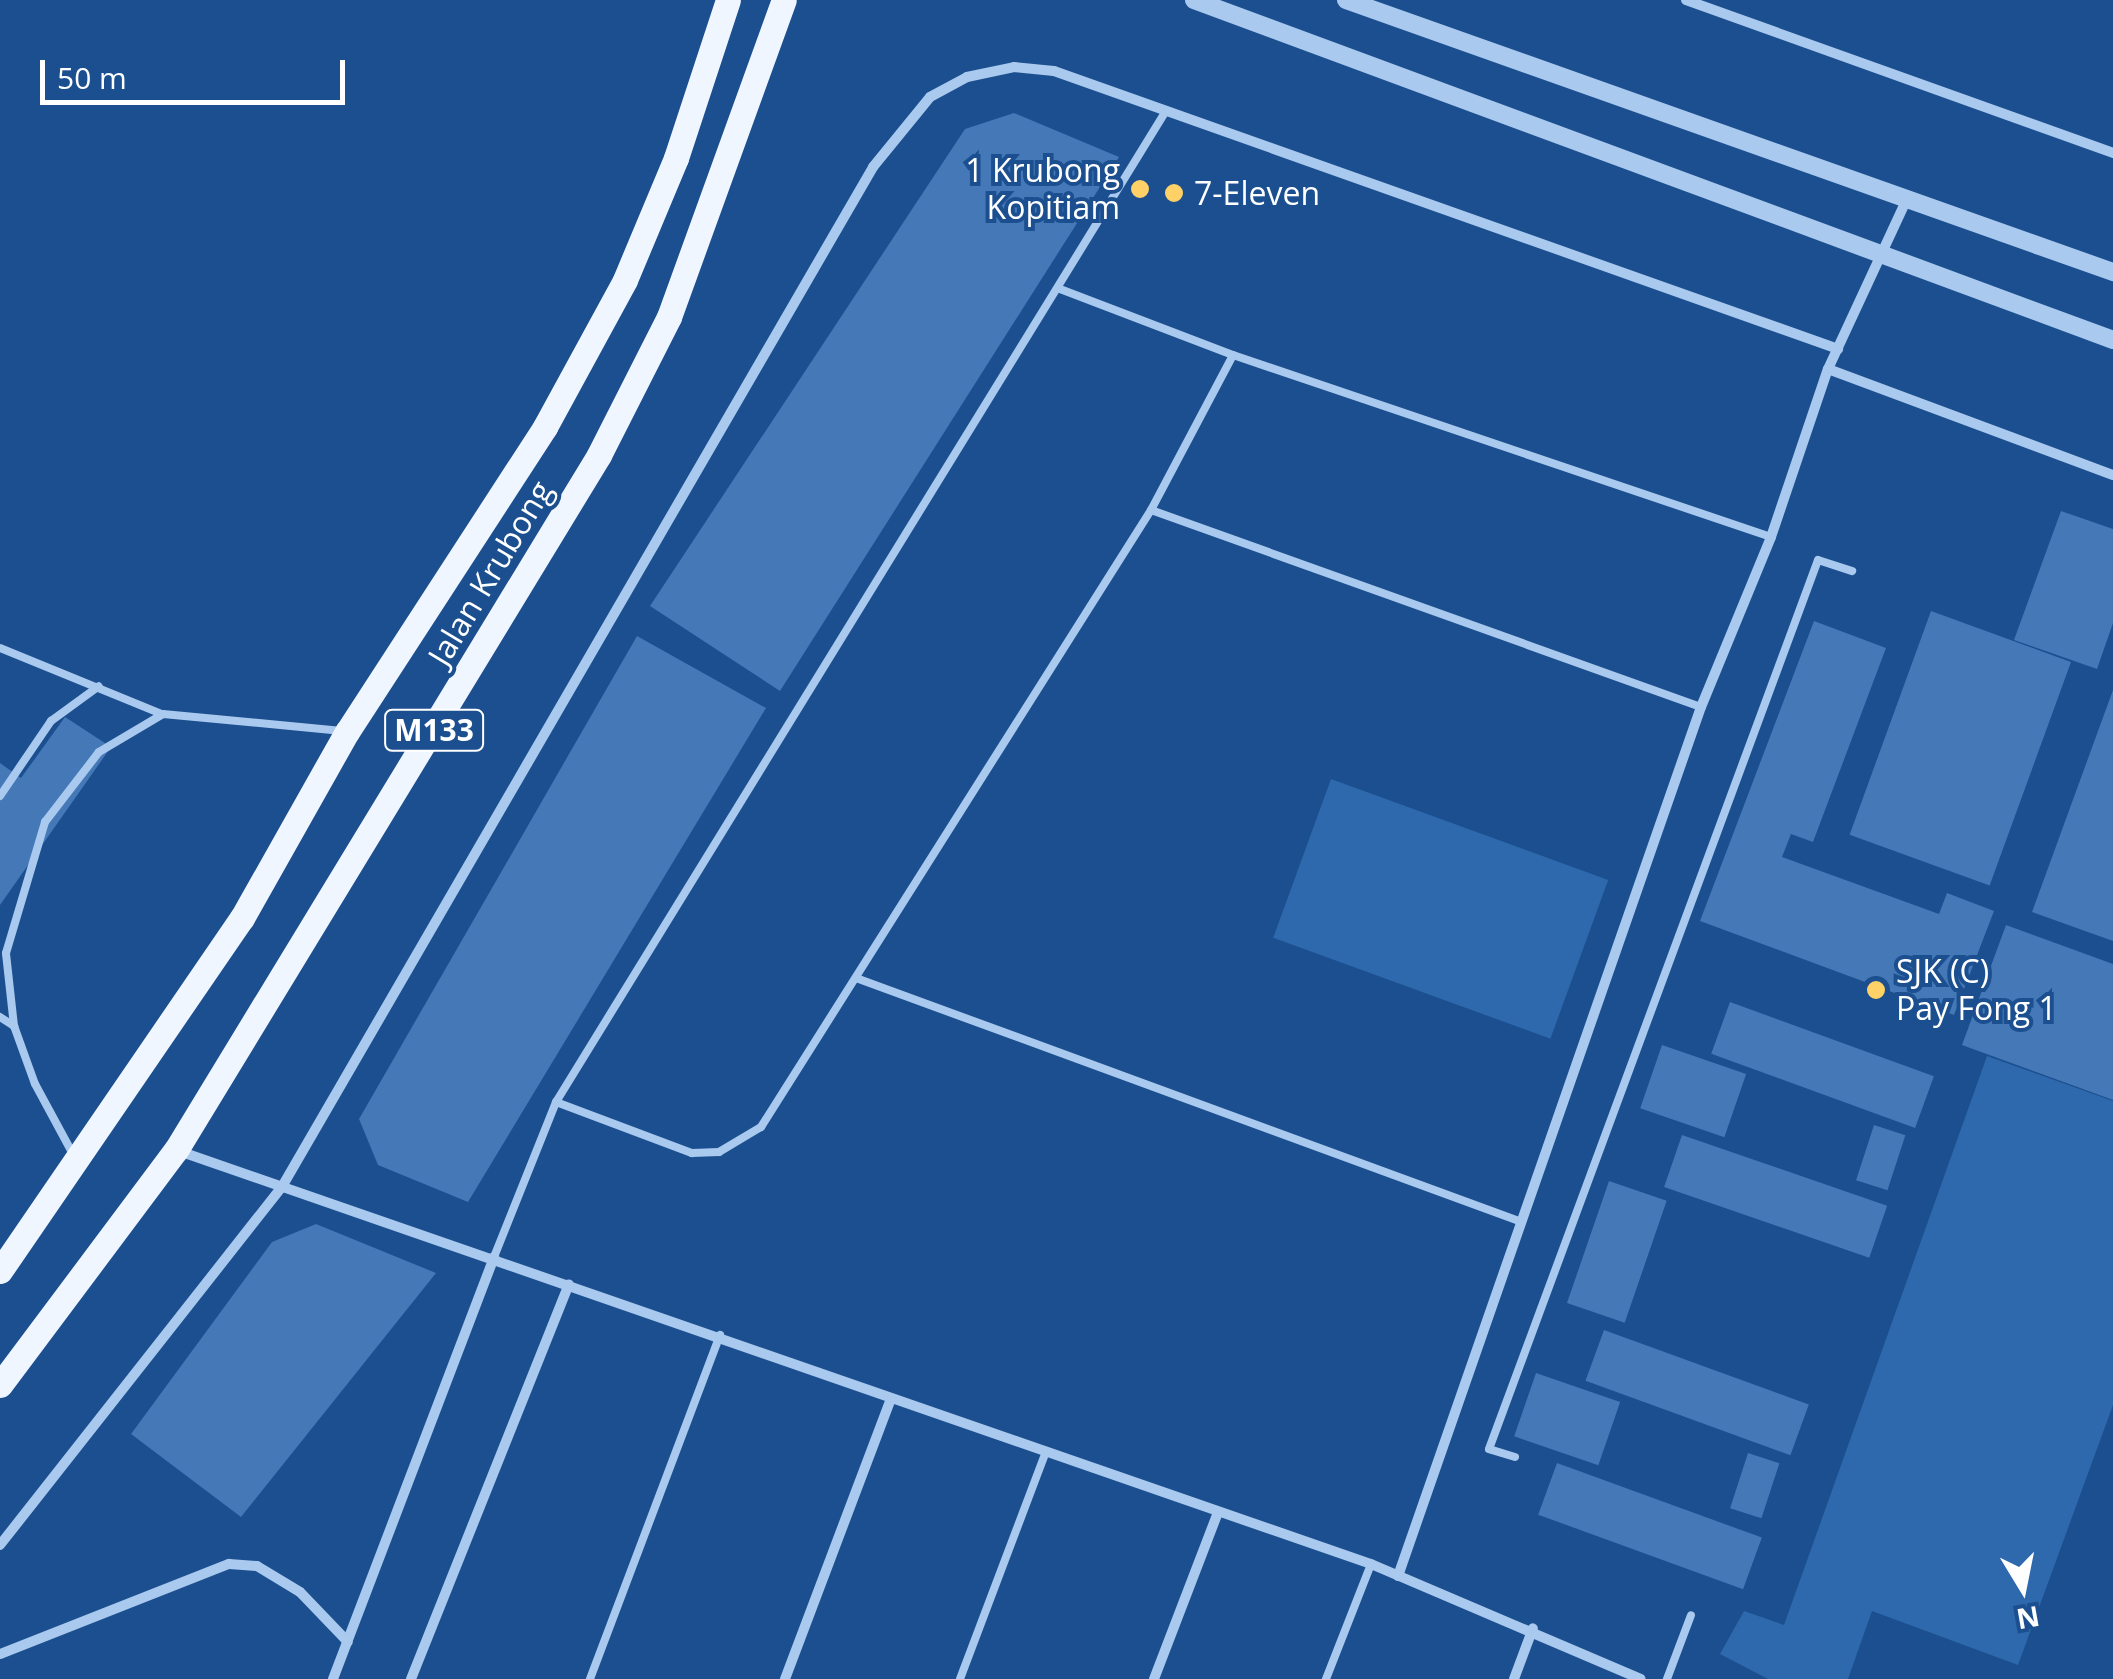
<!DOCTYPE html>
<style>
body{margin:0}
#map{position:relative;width:2113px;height:1679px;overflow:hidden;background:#1b4f8f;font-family:"Open Sans",sans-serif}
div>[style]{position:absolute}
.green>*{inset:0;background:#2e69ad;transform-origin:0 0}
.building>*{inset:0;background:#4478b7;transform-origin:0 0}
.service>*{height:8px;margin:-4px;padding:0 4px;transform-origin:4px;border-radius:4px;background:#a9c9ee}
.minor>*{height:10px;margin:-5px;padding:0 5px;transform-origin:5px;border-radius:5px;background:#a9c9ee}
.tertiary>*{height:18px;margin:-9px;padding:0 9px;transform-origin:9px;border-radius:9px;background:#a9c9ee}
.primary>*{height:25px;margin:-12.5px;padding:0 12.5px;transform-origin:12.5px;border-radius:12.5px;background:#f0f6ff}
.dots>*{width:28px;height:28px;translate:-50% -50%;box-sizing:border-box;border:5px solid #1b4f8f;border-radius:50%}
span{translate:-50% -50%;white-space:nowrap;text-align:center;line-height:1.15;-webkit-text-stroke:8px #1b4f8f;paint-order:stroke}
.shield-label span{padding:2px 8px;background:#1b4f8f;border:2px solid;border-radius:8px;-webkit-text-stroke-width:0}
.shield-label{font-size:30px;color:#fff;font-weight:700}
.poi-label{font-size:32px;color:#fff}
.right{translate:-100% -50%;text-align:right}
.left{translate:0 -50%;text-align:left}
.street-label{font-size:32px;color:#fff}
.north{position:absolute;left:1973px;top:1539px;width:100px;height:100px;-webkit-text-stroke:8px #1b4f8f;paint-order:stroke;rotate:170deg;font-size:28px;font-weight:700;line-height:40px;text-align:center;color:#fff}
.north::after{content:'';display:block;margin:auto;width:35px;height:45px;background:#fff;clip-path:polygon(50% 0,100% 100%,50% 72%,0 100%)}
.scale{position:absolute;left:40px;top:60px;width:305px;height:45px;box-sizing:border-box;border:5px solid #fff;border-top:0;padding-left:12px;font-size:30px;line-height:35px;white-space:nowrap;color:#fff;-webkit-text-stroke:8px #1b4f8f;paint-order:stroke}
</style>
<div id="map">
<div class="green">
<i style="left:1331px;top:779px;width:295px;height:169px;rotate:20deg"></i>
<i style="clip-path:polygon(1987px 1056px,2113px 1101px,2113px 1405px,2018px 1665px,1872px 1611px,1848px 1679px,1768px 1679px,1720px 1654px,1744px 1611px,1784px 1625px)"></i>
</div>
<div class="building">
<i style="clip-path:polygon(1014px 113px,1119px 157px,780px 691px,650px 606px,965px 129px)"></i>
<i style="clip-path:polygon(2061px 511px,2113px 529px,2113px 623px,2097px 669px,2014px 640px)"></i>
<i style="left:1931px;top:611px;width:149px;height:238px;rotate:20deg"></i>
<i style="clip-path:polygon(1814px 621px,1886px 648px,1813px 842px,1791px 834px,1782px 857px,1939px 914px,1947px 893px,1994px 911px,1954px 1015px,1700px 921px)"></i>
<i style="clip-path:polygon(637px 636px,766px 708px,468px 1202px,378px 1165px,359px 1119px)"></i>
<i style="clip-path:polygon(2113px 690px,2113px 941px,2032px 912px)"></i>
<i style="clip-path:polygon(65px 717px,111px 747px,0 905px,0 763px,21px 778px)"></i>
<i style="clip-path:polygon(2006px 925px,2113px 964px,2113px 1100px,1962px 1045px)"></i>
<i style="left:1730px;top:1002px;width:217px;height:55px;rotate:20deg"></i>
<i style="left:1662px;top:1045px;width:89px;height:67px;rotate:19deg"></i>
<i style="left:1874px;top:1125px;width:33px;height:58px;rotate:18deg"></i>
<i style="left:1682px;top:1135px;width:217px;height:55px;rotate:19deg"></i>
<i style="left:1609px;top:1181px;width:61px;height:129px;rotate:19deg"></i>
<i style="clip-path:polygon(316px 1224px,436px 1273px,241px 1517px,131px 1434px,272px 1242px)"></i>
<i style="left:1604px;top:1330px;width:218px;height:54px;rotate:20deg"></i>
<i style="left:1536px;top:1373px;width:89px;height:67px;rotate:19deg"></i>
<i style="left:1748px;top:1453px;width:33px;height:58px;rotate:18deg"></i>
<i style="left:1557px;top:1463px;width:218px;height:55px;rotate:20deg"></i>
</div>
<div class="service">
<i style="left:1060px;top:289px;width:185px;rotate:20.9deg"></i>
<i style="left:1233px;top:355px;width:568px;rotate:18.69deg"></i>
<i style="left:1151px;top:510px;width:584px;rotate:19.71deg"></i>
<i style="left:0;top:648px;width:175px;rotate:22.2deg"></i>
<i style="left:0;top:796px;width:91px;rotate:-55.8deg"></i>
<i style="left:51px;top:721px;width:59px;rotate:-36.1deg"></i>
<i style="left:856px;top:978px;width:709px;rotate:20.12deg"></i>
<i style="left:0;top:1017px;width:17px;rotate:33deg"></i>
<i style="left:556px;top:1102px;width:145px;rotate:20.6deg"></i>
<i style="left:692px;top:1153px;width:27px;rotate:-2deg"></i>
<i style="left:719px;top:1152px;width:49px;rotate:-30.8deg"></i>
<i style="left:761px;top:1127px;width:730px;rotate:-57.7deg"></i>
<i style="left:1151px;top:510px;width:175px;rotate:-62.1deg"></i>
<i style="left:74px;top:1156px;width:82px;rotate:-118.4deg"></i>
<i style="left:35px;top:1084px;width:62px;rotate:-109.9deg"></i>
<i style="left:14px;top:1026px;width:73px;rotate:-96.3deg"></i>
<i style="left:6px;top:953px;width:137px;rotate:-73.4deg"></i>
<i style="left:45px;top:822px;width:88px;rotate:-52.4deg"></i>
<i style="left:99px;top:752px;width:74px;rotate:-30.7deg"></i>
<i style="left:163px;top:714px;width:180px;rotate:5.4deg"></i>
<i style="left:494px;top:1257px;width:167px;rotate:-68.2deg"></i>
<i style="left:556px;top:1102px;width:1164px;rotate:-58.39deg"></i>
<i style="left:1515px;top:1457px;width:27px;rotate:-163deg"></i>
<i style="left:1489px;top:1449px;width:948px;rotate:-69.69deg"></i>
<i style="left:1818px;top:560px;width:36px;rotate:18deg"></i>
<i style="left:590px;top:1679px;width:368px;rotate:-69.3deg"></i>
<i style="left:960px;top:1679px;width:241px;rotate:-69.3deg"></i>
<i style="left:1326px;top:1679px;width:123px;rotate:-68.6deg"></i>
<i style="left:1667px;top:1679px;width:68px;rotate:-69.4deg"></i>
</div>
<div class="minor">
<i style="left:1686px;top:0;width:454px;rotate:19.7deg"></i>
<i style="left:1828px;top:369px;width:304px;rotate:20.4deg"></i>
<i style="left:176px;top:1150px;width:1265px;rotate:19.11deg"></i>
<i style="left:1371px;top:1564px;width:293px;rotate:23.1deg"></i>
<i style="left:0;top:1545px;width:458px;rotate:-51.8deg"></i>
<i style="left:283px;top:1185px;width:1177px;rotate:-59.9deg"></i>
<i style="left:873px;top:167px;width:90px;rotate:-50.8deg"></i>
<i style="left:930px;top:97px;width:42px;rotate:-28.4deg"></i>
<i style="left:967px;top:77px;width:48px;rotate:-12deg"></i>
<i style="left:1014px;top:67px;width:40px;rotate:5.7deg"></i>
<i style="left:1054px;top:71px;width:832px;rotate:19.52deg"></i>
<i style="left:1398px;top:1576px;width:920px;rotate:-70.78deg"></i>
<i style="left:1701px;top:707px;width:184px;rotate:-67.6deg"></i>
<i style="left:1771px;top:537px;width:177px;rotate:-71.3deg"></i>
<i style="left:1828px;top:369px;width:190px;rotate:-65.1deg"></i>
<i style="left:0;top:1654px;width:246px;rotate:-21.5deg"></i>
<i style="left:229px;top:1564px;width:28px;rotate:4deg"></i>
<i style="left:257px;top:1566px;width:50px;rotate:31.2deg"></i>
<i style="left:300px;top:1592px;width:69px;rotate:46.2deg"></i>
<i style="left:333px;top:1679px;width:452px;rotate:-69.1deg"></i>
<i style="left:411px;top:1679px;width:425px;rotate:-68.2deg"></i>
<i style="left:785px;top:1679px;width:297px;rotate:-69.3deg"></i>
<i style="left:1154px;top:1679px;width:179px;rotate:-69deg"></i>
<i style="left:1514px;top:1679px;width:54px;rotate:-69.6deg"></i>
</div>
<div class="tertiary">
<i style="left:1194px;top:0;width:980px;rotate:20.3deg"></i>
<i style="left:1346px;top:0;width:814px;rotate:19.53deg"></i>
</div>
<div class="primary">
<i style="left:0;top:1271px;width:428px;rotate:-55.6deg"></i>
<i style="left:242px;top:918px;width:214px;rotate:-60.6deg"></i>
<i style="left:347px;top:732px;width:364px;rotate:-57deg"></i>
<i style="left:545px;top:427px;width:167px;rotate:-61.4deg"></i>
<i style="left:625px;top:280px;width:132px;rotate:-67.3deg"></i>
<i style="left:676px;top:158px;width:166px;rotate:-71.8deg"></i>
<i style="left:0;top:1385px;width:294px;rotate:-53.2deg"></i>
<i style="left:176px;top:1150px;width:814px;rotate:-58.67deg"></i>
<i style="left:599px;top:455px;width:155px;rotate:-63.1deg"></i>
<i style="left:669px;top:317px;width:337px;rotate:-70.1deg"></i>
</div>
<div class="dots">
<i style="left:1140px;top:189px;background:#ffd166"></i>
<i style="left:1174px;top:193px;background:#ffd166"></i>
<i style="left:1876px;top:990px;background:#ffd166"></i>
</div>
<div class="shield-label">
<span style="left:434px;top:730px">M133</span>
</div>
<div class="poi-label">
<span class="right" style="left:1120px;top:189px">1 Krubong<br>Kopitiam</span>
<span class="left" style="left:1194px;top:193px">7-Eleven</span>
<span class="left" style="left:1896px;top:990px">SJK (C)<br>Pay Fong 1</span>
</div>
<div class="street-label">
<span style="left:490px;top:573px;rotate:-59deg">Jalan Krubong</span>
</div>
<div class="north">N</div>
<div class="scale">50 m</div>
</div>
